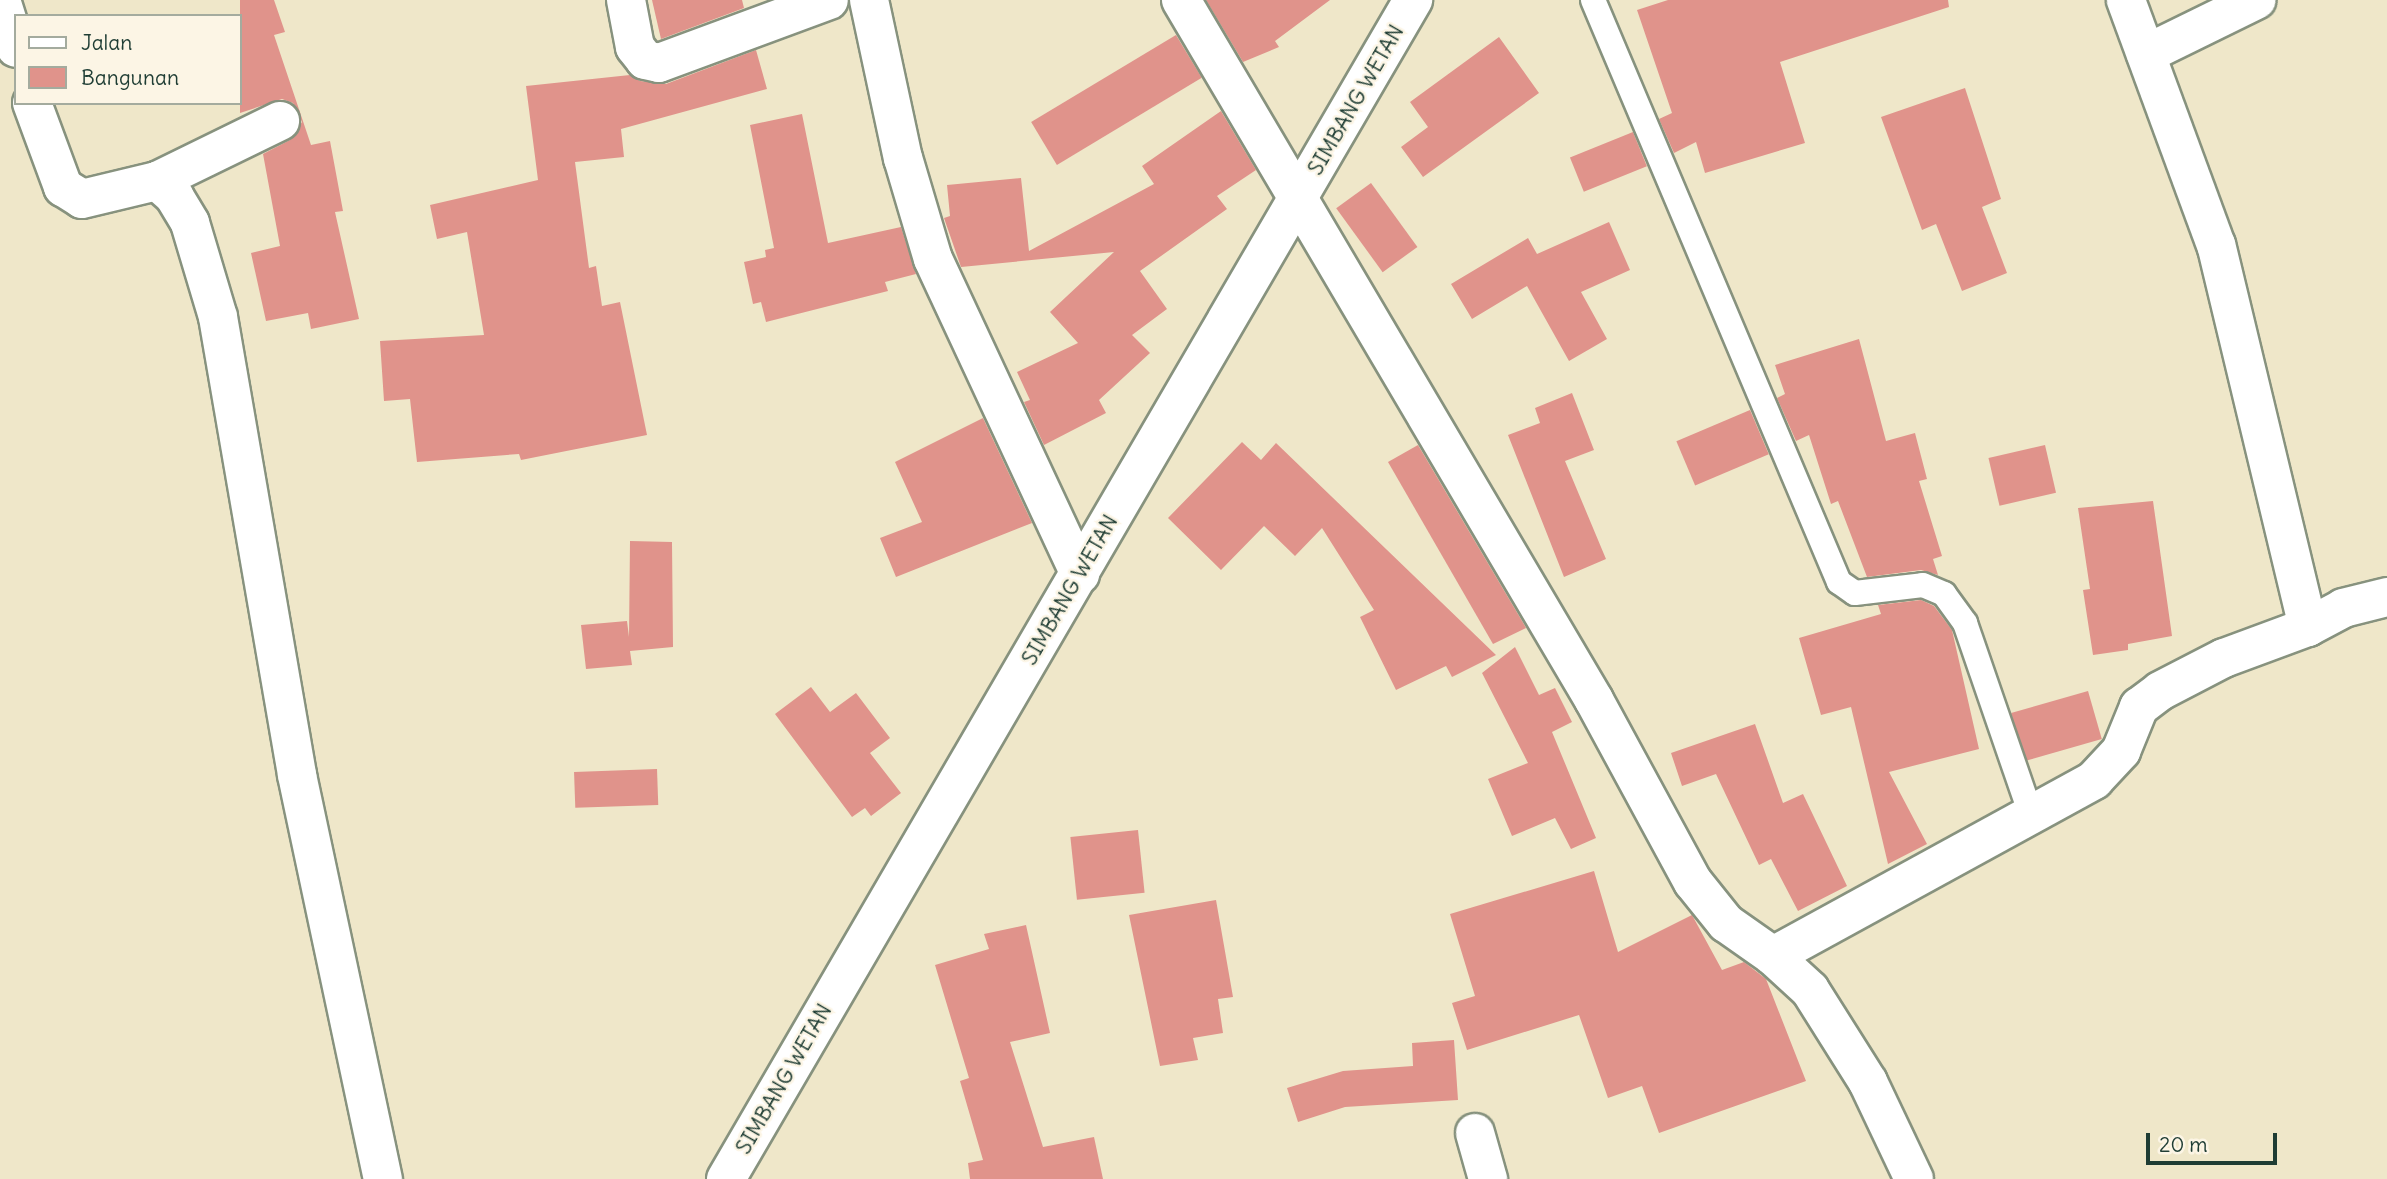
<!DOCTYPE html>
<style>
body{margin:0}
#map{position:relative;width:2387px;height:1179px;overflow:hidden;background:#efe7c9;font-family:Delius,sans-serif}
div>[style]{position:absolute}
.building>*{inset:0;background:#e0938b;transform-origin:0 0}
.roads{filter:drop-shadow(2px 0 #87927e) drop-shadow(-2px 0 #87927e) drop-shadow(0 2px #87927e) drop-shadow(0 -2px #87927e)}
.service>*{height:24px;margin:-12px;padding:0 12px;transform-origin:12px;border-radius:12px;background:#fff}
.minor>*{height:38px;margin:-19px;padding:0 19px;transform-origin:19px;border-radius:19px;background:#fff}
.tertiary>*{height:38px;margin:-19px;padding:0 19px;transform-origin:19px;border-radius:19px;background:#fff}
span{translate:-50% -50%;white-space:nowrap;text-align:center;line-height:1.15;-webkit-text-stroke:5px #fcf5e5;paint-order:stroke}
.street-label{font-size:21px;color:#1f3d34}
.legend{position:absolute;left:14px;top:14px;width:228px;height:91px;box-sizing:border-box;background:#fcf5e5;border:2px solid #a4ab9e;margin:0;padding:9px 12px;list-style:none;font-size:21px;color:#1f3d34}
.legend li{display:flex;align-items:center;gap:14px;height:35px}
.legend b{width:35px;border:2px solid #a4ab9e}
.scale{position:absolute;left:2146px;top:1133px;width:131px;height:32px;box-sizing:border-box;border:4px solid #1f3d34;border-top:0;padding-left:9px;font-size:21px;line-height:24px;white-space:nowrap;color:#1f3d34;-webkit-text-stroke:5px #fcf5e5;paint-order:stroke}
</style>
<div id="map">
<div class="building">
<i style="clip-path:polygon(240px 0,274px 0,285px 32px,274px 35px,311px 145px,330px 141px,343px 211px,335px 212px,359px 319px,311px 329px,308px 313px,266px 321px,251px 253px,280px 246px,263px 154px,290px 140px,302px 122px,293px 103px,282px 99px,240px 113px)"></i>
<i style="clip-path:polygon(652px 0,742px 0,744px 8px,661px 39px)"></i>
<i style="clip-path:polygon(1206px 0,1330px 0,1275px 41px,1279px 47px,1243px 62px)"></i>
<i style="clip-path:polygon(1668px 0,1948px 0,1949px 7px,1780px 62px,1805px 143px,1705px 173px,1696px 142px,1674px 153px,1659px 119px,1672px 113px,1637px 10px)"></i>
<i style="left:1176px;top:35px;width:50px;height:169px;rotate:59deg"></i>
<i style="clip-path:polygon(1499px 37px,1539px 93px,1423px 177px,1401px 147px,1428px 127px,1410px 102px)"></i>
<i style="clip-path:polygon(756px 50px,767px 89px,621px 129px,624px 157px,575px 162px,589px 268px,596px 266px,602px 306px,620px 302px,647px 435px,521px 460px,519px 454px,417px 462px,410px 399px,384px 401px,380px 341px,484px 335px,467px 232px,437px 239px,430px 205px,538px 180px,526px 86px,630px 75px,640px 81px,666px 84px)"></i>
<i style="clip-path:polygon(1965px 88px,2001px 199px,1982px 207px,2007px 273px,1962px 291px,1936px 224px,1922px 230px,1881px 117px)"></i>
<i style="clip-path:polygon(1221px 111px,1256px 170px,1217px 196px,1227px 209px,1140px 271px,1167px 309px,1132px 335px,1150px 353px,1099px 400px,1106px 413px,1044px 445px,1024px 402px,1030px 400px,1017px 372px,1078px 343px,1050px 312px,1114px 252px,961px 267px,944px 218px,950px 216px,947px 185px,1021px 178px,1029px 251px,1154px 184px,1142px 166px)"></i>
<i style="clip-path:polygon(802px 114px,828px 243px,901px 227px,916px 274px,885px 282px,888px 291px,766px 322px,761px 302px,753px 304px,744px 262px,766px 257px,765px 250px,774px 248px,750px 125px)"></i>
<i style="left:1633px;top:132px;width:37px;height:68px;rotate:68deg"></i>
<i style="left:1371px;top:183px;width:79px;height:43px;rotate:54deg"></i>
<i style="clip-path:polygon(1609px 222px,1630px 270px,1581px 292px,1607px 339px,1569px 361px,1527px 286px,1472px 319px,1451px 284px,1528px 238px,1537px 254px)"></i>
<i style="clip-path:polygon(1859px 339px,1886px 441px,1915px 433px,1927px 479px,1919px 481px,1942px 556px,1933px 559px,1938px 575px,1921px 570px,1867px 577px,1838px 501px,1831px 504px,1809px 435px,1796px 441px,1777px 398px,1785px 394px,1775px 365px)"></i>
<i style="clip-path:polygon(1572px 393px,1594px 450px,1565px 461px,1606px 559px,1564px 577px,1508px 435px,1540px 423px,1535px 408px)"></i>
<i style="left:1750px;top:410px;width:48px;height:80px;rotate:67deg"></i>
<i style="clip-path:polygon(983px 418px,1032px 523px,896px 577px,880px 538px,922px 522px,895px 462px)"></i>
<i style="clip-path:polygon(1242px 442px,1261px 460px,1276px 443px,1496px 655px,1452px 677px,1446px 666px,1396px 690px,1360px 617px,1374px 610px,1322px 528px,1295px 556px,1264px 526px,1221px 570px,1168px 518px)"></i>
<i style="clip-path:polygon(1418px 445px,1525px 626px,1526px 628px,1493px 644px,1388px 462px)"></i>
<i style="left:2045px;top:445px;width:49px;height:58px;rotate:77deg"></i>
<i style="clip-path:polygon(2153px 501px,2172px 636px,2128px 644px,2128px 650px,2093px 655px,2083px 590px,2090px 589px,2078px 508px)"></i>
<i style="clip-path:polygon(630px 541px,672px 542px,673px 647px,630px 651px,632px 665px,586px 669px,581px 625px,627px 621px,629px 637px)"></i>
<i style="clip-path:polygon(1921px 600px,1934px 606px,1952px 630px,1979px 749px,1889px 772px,1927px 844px,1888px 864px,1851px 707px,1821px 715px,1799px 638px,1881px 614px,1878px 605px)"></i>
<i style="clip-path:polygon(1515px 647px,1539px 695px,1555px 688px,1572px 722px,1552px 732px,1596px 838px,1571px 849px,1555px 818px,1512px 836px,1488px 779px,1528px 763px,1482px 673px)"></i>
<i style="clip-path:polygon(811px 687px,830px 712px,856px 693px,890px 738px,870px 753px,901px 793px,871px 816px,865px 808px,852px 817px,775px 714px)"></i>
<i style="left:2088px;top:691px;width:50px;height:80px;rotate:74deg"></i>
<i style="clip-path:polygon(1755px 724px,1783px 803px,1803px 794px,1847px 886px,1798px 911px,1771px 859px,1759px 865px,1716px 774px,1682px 786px,1671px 753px)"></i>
<i style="left:657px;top:769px;width:36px;height:83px;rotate:88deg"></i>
<i style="left:1138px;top:830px;width:63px;height:68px;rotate:84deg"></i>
<i style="clip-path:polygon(1594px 871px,1618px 952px,1692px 915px,1722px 970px,1744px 962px,1766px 979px,1806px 1081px,1659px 1133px,1642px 1086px,1608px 1098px,1579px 1015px,1467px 1050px,1452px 1003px,1475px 996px,1450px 914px)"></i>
<i style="clip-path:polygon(1216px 900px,1233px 997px,1218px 999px,1223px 1033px,1193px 1038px,1198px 1060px,1160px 1066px,1129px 915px)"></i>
<i style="clip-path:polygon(1026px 925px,1050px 1033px,1010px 1042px,1043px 1147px,1094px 1137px,1103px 1179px,970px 1179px,968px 1163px,983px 1160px,960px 1081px,969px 1078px,935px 965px,989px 949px,984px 934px)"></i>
<i style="clip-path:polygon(1454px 1040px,1458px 1100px,1345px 1107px,1298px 1122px,1287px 1088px,1343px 1071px,1413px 1066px,1412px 1043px)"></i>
</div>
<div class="roads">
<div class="service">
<i style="left:1593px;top:0;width:632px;rotate:67.09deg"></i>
<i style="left:1839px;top:582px;width:19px;rotate:35deg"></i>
<i style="left:1855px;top:593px;width:68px;rotate:-6.7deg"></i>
<i style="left:1923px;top:585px;width:23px;rotate:23deg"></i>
<i style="left:1944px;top:594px;width:36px;rotate:54deg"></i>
<i style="left:1965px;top:623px;width:203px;rotate:71deg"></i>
</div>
<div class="minor">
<i style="left:1px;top:0;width:50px;rotate:72.6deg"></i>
<i style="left:626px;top:0;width:48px;rotate:79.2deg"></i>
<i style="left:635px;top:47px;width:16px;rotate:52deg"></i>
<i style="left:645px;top:60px;width:14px;rotate:12deg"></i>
<i style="left:659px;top:63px;width:181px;rotate:-20.3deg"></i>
<i style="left:869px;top:0;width:162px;rotate:77.9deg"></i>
<i style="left:903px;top:158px;width:105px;rotate:73.5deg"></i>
<i style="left:933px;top:259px;width:348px;rotate:65deg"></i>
<i style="left:1181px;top:0;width:813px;rotate:59.46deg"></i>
<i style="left:1594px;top:700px;width:207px;rotate:61.5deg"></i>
<i style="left:1693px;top:882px;width:53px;rotate:51.2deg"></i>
<i style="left:1726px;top:923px;width:57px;rotate:35.1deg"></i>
<i style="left:1773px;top:956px;width:50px;rotate:42.6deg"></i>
<i style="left:1810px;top:990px;width:109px;rotate:57.8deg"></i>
<i style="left:1868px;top:1082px;width:107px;rotate:64.6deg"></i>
<i style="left:2146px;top:54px;width:123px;rotate:-26.1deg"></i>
<i style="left:32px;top:103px;width:90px;rotate:69.7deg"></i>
<i style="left:63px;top:187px;width:22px;rotate:32deg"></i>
<i style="left:82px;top:199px;width:77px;rotate:-13.5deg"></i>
<i style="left:157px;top:181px;width:23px;rotate:41deg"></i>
<i style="left:174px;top:196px;width:31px;rotate:59deg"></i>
<i style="left:190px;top:223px;width:98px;rotate:73.4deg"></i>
<i style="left:218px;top:317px;width:465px;rotate:80.2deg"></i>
<i style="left:297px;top:775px;width:413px;rotate:78deg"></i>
<i style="left:157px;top:181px;width:137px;rotate:-26deg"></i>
<i style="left:2308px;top:627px;width:40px;rotate:-28deg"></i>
<i style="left:2343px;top:608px;width:45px;rotate:-14deg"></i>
<i style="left:1773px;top:956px;width:366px;rotate:-28.7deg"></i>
<i style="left:2094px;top:780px;width:40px;rotate:-47deg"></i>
<i style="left:2121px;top:751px;width:48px;rotate:-67.8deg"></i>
<i style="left:2139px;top:707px;width:26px;rotate:-37deg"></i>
<i style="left:2160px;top:691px;width:72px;rotate:-27.3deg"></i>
<i style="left:2224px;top:658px;width:90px;rotate:-20.3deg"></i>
<i style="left:2308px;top:627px;width:393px;rotate:-103.5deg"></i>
<i style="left:2216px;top:245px;width:261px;rotate:-110.2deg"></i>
<i style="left:1475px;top:1133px;width:48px;rotate:74.2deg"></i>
</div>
<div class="tertiary">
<i style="left:726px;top:1179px;width:1365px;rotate:-59.77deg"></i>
</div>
</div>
<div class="street-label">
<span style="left:1356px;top:100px;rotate:-60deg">SIMBANG WETAN</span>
<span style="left:1070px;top:590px;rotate:-60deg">SIMBANG WETAN</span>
<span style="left:784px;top:1079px;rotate:-60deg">SIMBANG WETAN</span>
</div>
<ul class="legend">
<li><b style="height:9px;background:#fff"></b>Jalan</li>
<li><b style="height:19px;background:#e0938b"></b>Bangunan</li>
</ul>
<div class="scale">20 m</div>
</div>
